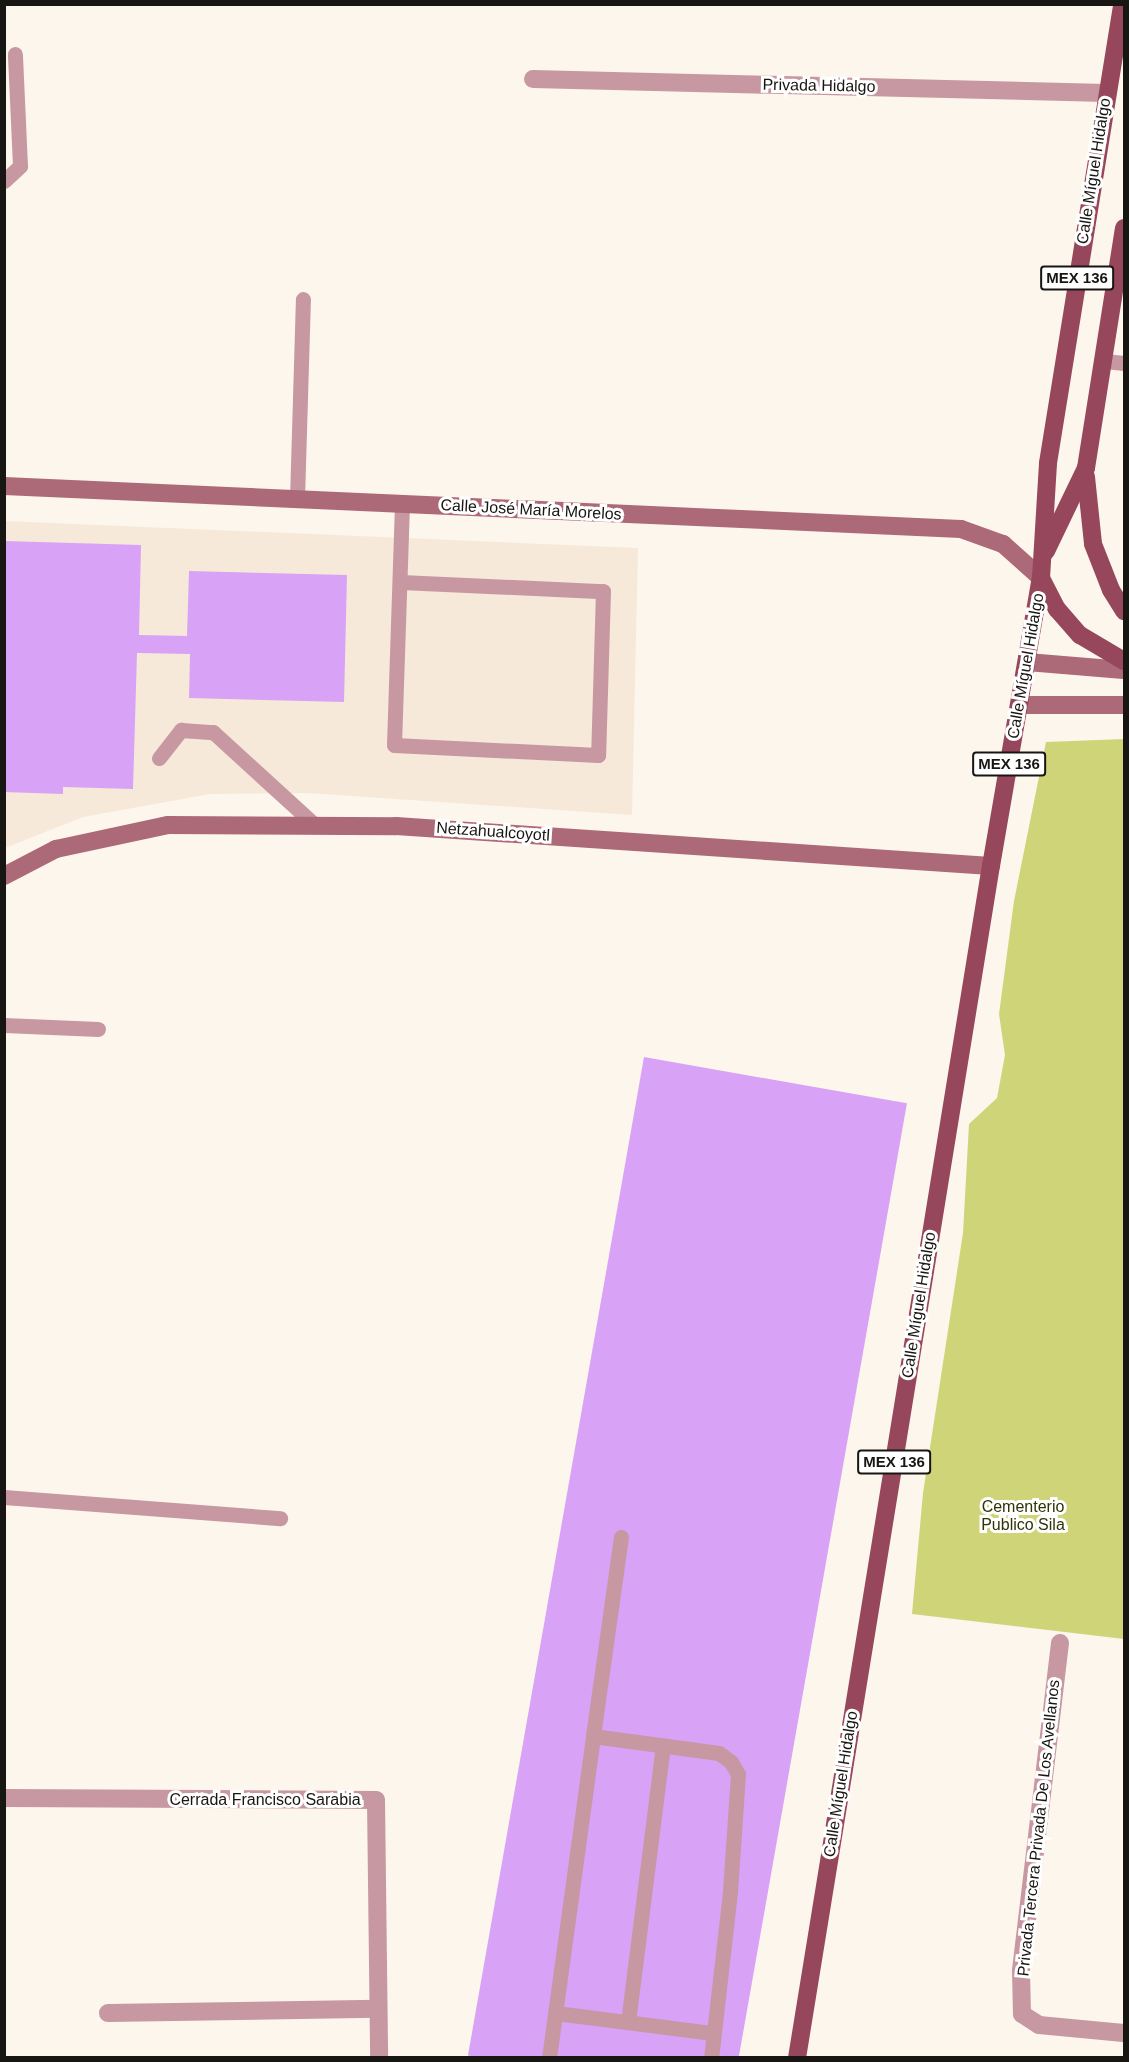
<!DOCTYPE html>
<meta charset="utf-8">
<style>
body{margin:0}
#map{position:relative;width:1129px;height:2062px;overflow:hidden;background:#fdf6ec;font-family:Arial,sans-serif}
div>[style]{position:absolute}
.built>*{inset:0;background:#f6e9d9}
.green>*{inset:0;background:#cfd479}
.building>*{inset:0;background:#d8a2f6;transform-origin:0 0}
.lane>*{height:15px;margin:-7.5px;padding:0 7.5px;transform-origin:7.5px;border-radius:7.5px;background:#c798a1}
.street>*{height:18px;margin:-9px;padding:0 9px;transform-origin:9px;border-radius:9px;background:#c798a1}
.secondary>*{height:18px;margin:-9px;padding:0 9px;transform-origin:9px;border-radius:9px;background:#ac6978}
.primary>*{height:18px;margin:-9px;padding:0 9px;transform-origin:9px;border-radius:9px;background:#96475c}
span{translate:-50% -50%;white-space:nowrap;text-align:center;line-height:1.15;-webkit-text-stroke:6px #fff;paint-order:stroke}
.shield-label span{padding:2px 4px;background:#fff;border:2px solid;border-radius:4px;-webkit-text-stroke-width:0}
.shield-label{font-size:15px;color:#181612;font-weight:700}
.street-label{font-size:16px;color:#181612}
.park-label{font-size:16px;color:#313205}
.frame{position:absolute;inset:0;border:6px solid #181612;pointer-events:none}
</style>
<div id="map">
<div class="built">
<i style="clip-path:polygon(5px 521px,638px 548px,632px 815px,307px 793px,210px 794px,83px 817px,5px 848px)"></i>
</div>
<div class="green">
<i style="clip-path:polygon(1124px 739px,1124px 1639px,912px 1614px,923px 1493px,963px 1233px,969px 1124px,997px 1098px,1005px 1055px,999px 1014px,1014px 901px,1046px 742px)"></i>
</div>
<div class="building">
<i style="clip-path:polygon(4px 541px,141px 545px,139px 635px,187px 636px,189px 571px,347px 575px,344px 702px,189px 698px,190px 654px,137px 653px,133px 789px,63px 787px,63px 794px,4px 792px)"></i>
<i style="left:644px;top:1057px;width:267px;height:1014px;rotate:10deg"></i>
</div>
<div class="lane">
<i style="left:4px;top:181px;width:22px;rotate:-43deg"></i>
<i style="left:20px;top:166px;width:112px;rotate:-92.6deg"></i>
<i style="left:1105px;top:361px;width:19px;rotate:6deg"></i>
<i style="left:297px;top:499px;width:200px;rotate:-88.3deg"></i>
<i style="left:401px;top:582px;width:202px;rotate:2.6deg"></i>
<i style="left:603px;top:591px;width:164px;rotate:91.7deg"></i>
<i style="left:598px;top:755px;width:204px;rotate:-177.2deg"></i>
<i style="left:394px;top:745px;width:241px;rotate:-88.1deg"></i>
<i style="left:159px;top:758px;width:36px;rotate:-52deg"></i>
<i style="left:181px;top:730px;width:32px;rotate:4deg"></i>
<i style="left:213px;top:732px;width:138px;rotate:42.4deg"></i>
<i style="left:4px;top:1025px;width:94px;rotate:2.4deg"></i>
<i style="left:4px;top:1497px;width:277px;rotate:4.4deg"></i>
<i style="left:593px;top:1736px;width:201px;rotate:-82deg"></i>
<i style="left:556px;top:2013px;width:158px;rotate:7.3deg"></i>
<i style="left:628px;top:2022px;width:279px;rotate:-82.8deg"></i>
<i style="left:549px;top:2058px;width:325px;rotate:-82.2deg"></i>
<i style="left:593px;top:1736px;width:127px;rotate:7.7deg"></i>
<i style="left:719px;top:1753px;width:15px;rotate:37deg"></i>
<i style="left:731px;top:1762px;width:14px;rotate:60deg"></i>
<i style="left:738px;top:1774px;width:118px;rotate:93.9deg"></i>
<i style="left:730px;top:1892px;width:167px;rotate:96.5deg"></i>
</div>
<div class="street">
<i style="left:533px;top:79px;width:573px;rotate:1.4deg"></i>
<i style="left:1060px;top:1643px;width:330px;rotate:96.8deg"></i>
<i style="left:1021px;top:1971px;width:43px;rotate:88.7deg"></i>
<i style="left:1022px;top:2014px;width:20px;rotate:33deg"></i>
<i style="left:1039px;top:2025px;width:85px;rotate:5.4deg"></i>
<i style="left:4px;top:1798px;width:372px;rotate:0.3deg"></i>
<i style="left:376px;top:1800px;width:258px;rotate:89.3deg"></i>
<i style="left:108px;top:2013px;width:269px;rotate:-0.9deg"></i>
</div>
<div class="secondary">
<i style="left:4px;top:486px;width:958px;rotate:2.57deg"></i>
<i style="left:961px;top:529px;width:45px;rotate:19.7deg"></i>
<i style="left:1003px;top:544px;width:51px;rotate:41.8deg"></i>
<i style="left:1027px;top:662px;width:97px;rotate:4.7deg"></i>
<i style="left:1020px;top:705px;width:104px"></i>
<i style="left:4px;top:876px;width:59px;rotate:-27.4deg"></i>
<i style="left:56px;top:849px;width:115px;rotate:-12.1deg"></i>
<i style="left:168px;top:825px;width:228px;rotate:0.3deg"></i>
<i style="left:396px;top:826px;width:596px;rotate:3.85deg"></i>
</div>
<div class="primary">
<i style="left:1086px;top:477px;width:67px;rotate:84deg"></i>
<i style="left:1093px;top:544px;width:49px;rotate:68.6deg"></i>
<i style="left:1111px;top:590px;width:25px;rotate:58deg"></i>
<i style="left:1046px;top:551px;width:92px;rotate:-64.3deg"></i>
<i style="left:1086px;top:468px;width:243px;rotate:-81deg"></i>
<i style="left:1041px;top:578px;width:35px;rotate:63deg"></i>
<i style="left:1057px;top:609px;width:35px;rotate:49deg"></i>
<i style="left:1080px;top:635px;width:51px;rotate:30.6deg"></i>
<i style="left:797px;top:2058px;width:1208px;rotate:-80.76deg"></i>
<i style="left:991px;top:866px;width:292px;rotate:-80.2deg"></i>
<i style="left:1041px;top:578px;width:115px;rotate:-86.5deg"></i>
<i style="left:1048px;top:463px;width:465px;rotate:-80.8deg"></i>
</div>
<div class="shield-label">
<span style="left:1077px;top:278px">MEX 136</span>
<span style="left:1009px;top:764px">MEX 136</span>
<span style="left:894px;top:1462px">MEX 136</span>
</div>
<div class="street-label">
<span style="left:819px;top:86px;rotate:1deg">Privada Hidalgo</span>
<span style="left:1094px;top:171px;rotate:-81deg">Calle Míguel Hidalgo</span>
<span style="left:531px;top:510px;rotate:3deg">Calle José María Morelos</span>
<span style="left:1026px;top:666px;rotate:-80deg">Calle Míguel Hidalgo</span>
<span style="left:493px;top:832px;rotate:4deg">Netzahualcoyotl</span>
<span style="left:919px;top:1305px;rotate:-81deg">Calle Míguel Hidalgo</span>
<span style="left:841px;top:1784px;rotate:-81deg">Calle Míguel Hidalgo</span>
<span style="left:265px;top:1800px">Cerrada Francisco Sarabia</span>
<span style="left:1039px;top:1828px;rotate:-84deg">Privada Tercera Privada De Los Avellanos</span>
</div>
<div class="park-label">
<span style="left:1023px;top:1516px">Cementerio<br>Publico Sila</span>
</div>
<div class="frame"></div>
</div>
